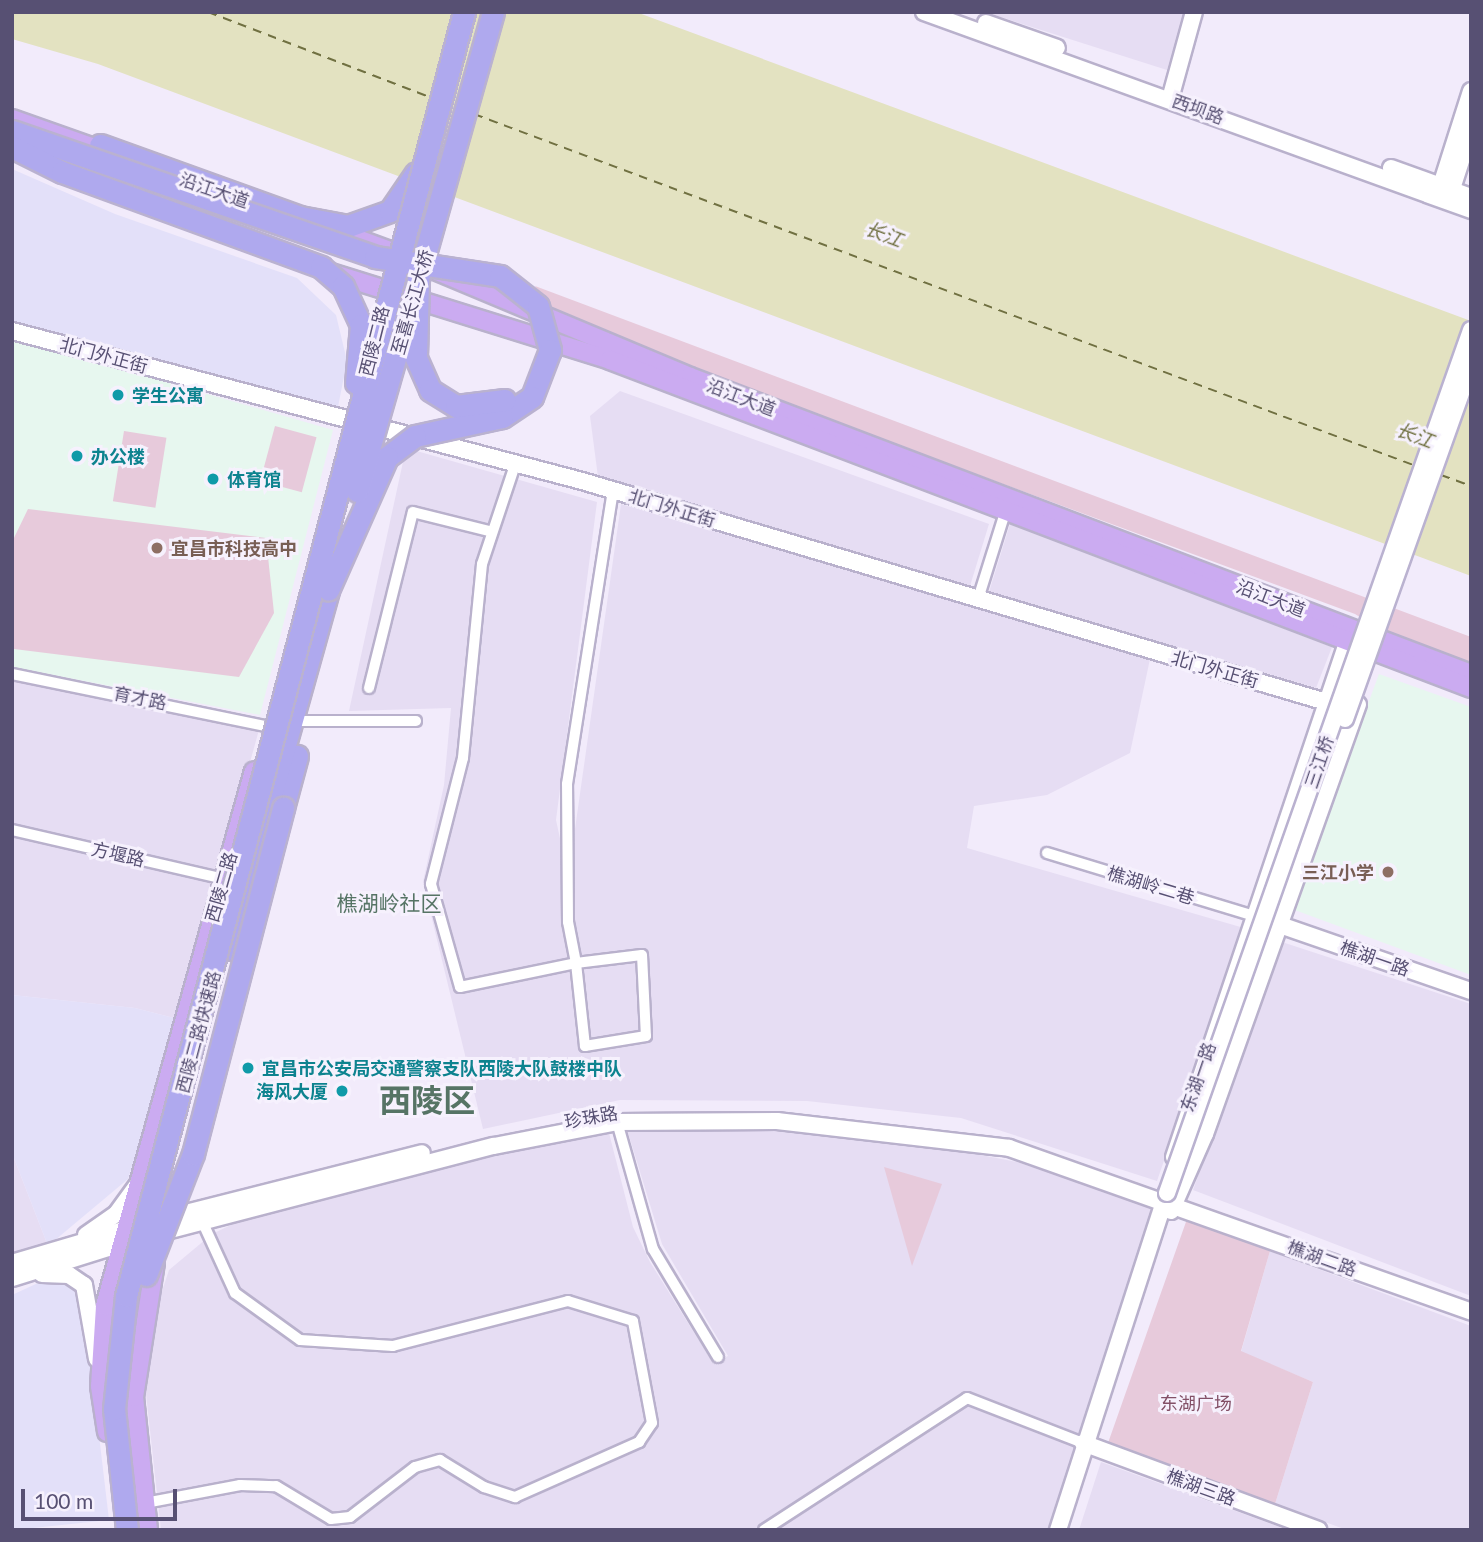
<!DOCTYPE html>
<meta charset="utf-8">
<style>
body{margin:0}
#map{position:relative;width:1483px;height:1542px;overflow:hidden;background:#f2ebfb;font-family:Lato,"Noto Sans SC",sans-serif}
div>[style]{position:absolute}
.residential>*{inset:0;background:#e6ddf3}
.commercial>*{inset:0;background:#e3e0f9}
.education>*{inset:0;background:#e7f7ef}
.green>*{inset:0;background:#e7cadb;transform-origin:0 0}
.water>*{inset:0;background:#e3e2c1}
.ferry>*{height:2px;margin-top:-1px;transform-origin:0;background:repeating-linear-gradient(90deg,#707041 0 9px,transparent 0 16px)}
.roads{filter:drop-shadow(2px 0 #b9b1cc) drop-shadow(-2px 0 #b9b1cc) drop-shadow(0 2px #b9b1cc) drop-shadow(0 -2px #b9b1cc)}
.street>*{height:10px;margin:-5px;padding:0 5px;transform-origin:5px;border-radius:5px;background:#fff}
.secondary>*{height:16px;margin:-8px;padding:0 8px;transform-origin:8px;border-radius:8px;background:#fff}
.primary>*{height:18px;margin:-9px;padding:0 9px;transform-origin:9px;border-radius:9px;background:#cbabf1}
.highway>*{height:21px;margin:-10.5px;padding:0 10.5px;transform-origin:10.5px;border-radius:10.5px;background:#afa9ee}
.bridges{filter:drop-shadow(2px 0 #bab2d0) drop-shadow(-2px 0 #bab2d0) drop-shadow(0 2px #bab2d0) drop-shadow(0 -2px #bab2d0)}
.secondary-bridge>*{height:16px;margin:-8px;padding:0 8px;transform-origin:8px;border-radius:8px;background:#fff}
.highway-bridge>*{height:21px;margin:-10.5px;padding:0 10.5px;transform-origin:10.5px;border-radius:10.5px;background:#afa9ee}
.dots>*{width:19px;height:19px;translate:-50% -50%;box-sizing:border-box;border:4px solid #f6f1fd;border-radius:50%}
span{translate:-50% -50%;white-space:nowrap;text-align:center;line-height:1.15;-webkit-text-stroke:6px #f6f1fd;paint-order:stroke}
.street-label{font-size:18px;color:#575073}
.culture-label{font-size:18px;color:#0d838f;font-weight:700}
.left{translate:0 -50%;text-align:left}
.right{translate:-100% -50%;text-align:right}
.education-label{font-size:18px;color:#785e54;font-weight:700}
.park-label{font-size:18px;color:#835067}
.water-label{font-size:19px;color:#707041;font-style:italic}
.quarter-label{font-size:21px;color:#567465}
.town-label{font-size:32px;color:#567465;font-weight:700}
.frame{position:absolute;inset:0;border:14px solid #575073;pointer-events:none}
.scale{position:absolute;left:21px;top:1489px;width:156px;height:32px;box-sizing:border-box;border:4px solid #575073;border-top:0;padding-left:9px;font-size:21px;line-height:24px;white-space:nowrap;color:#575073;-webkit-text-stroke:5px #f6f1fd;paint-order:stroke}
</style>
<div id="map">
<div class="residential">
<i style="clip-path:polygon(985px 12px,1185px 12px,1167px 70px)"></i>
<i style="clip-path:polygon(620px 391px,989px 524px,970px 586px,598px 477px,590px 416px)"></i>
<i style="clip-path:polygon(406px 448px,597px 502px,556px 820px,575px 908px,575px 829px,621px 504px,1150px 659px,1130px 753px,1047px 795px,974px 806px,967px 848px,1244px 928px,1157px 1181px,961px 1118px,807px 1101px,620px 1100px,483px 1129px,423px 882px,444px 785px,451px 708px,349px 711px)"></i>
<i style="clip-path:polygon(1010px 524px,1332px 647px,1316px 688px,989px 592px)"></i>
<i style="clip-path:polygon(12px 680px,259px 730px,178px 1019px,135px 1008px,12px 995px)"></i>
<i style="clip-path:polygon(1282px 942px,1471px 1004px,1471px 1296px,1193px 1190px)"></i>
<i style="clip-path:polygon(626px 1126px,753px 1127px,945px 1148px,1017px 1162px,1154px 1207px,1051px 1530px,161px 1530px,146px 1394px,151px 1324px,169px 1270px,212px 1234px,262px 1210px,485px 1151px,608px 1129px,633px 1227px,650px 1262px,713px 1363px,728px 1356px,662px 1244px)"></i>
<i style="clip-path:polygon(12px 1153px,48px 1246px,12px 1258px)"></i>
<i style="clip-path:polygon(1270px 1251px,1471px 1326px,1471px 1530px,1347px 1530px,1275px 1504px,1313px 1382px,1241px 1352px)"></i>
<i style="clip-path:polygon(1101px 1462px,1288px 1530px,1079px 1530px)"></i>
</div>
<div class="commercial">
<i style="clip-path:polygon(12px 169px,115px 214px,297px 278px,336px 315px,347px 361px,337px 412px,12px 322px)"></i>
<i style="clip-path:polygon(12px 995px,135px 1008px,178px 1019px,128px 1179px,48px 1246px,12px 1153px)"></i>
<i style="clip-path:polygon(51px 1277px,82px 1292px,109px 1520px,14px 1530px,12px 1295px)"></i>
</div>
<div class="education">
<i style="clip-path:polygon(12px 338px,333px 430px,260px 715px,12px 667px)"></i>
<i style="clip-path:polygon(1379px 674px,1471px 707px,1471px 975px,1292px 909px)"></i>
</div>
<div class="green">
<i style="clip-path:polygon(535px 286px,1471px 637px,1471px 669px,1402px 643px,1355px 614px,554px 318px)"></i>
<i style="left:275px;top:426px;width:43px;height:57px;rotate:15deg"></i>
<i style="left:124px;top:431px;width:43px;height:71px;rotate:9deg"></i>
<i style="clip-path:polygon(28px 509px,266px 538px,274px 613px,239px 677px,14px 649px,12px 542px)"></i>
<i style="clip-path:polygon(884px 1167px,942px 1184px,912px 1266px)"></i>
<i style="clip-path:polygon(1187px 1219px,1270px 1251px,1241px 1351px,1313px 1382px,1275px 1504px,1108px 1443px)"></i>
</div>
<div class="water">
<i style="clip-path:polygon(12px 12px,636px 12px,1471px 321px,1471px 576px,98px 64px,12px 39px)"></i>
</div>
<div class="ferry">
<i style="left:208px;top:12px;width:240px;rotate:21deg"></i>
<i style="left:474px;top:114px;width:1006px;rotate:20.49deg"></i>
<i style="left:1441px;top:475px;width:32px;rotate:20deg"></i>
</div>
<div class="roads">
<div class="street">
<i style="left:515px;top:465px;width:104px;rotate:108.4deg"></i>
<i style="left:482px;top:564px;width:195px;rotate:95.6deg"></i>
<i style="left:463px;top:758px;width:130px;rotate:104.3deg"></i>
<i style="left:431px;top:884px;width:107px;rotate:74.3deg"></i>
<i style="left:460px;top:987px;width:118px;rotate:-11.7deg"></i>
<i style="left:576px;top:963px;width:42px;rotate:-101deg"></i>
<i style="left:568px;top:922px;width:138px;rotate:-90.4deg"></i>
<i style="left:567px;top:784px;width:298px;rotate:-81.1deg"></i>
<i style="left:978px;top:599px;width:90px;rotate:-72.6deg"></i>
<i style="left:12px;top:674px;width:259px;rotate:11.6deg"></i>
<i style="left:369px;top:688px;width:181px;rotate:-76deg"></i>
<i style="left:413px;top:512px;width:78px;rotate:14deg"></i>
<i style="left:300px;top:721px;width:116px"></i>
<i style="left:12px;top:830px;width:218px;rotate:13deg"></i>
<i style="left:1047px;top:853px;width:216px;rotate:16.9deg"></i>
<i style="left:642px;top:955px;width:81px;rotate:87.2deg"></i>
<i style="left:646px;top:1036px;width:62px;rotate:170.7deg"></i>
<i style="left:585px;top:1046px;width:83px;rotate:-96.2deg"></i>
<i style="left:576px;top:963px;width:66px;rotate:-6.9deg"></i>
<i style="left:617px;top:1122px;width:132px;rotate:74.2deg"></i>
<i style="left:653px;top:1249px;width:126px;rotate:59deg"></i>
<i style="left:145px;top:1503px;width:97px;rotate:-10.7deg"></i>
<i style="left:240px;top:1485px;width:36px;rotate:2deg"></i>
<i style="left:276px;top:1486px;width:64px;rotate:31deg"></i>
<i style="left:331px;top:1519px;width:19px;rotate:-6deg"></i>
<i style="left:350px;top:1517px;width:82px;rotate:-37.6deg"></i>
<i style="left:415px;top:1467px;width:26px;rotate:-16deg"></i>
<i style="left:440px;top:1460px;width:52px;rotate:31.5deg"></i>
<i style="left:484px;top:1487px;width:33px;rotate:18deg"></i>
<i style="left:515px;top:1497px;width:136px;rotate:-23.9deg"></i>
<i style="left:639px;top:1442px;width:23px;rotate:-56deg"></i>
<i style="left:652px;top:1423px;width:104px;rotate:-100.6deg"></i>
<i style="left:633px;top:1321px;width:68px;rotate:-162.9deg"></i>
<i style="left:568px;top:1301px;width:181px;rotate:165.6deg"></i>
<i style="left:393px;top:1346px;width:93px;rotate:-176.3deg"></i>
<i style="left:300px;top:1340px;width:80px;rotate:-144.1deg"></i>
<i style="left:235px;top:1293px;width:79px;rotate:-114.6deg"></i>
<i style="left:764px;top:1530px;width:242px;rotate:-33deg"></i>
<i style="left:967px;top:1398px;width:124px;rotate:21.2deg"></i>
</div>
<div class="secondary">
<i style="left:924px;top:12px;width:582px;rotate:19.9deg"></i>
<i style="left:986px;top:23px;width:75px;rotate:19.4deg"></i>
<i style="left:1170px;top:99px;width:90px;rotate:-74.6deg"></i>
<i style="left:1391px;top:168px;width:85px;rotate:19.9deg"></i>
<i style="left:1438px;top:195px;width:109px;rotate:-72.4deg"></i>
<i style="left:1449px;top:198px;width:71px;rotate:-72.1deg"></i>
<i style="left:12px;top:331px;width:589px;rotate:14.74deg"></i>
<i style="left:582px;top:481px;width:776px;rotate:16.54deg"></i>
<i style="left:1280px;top:925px;width:202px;rotate:19.1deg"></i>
<i style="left:1174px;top:1157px;width:555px;rotate:-71.4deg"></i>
<i style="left:1171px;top:1211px;width:84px;rotate:-66.2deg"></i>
<i style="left:1205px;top:1134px;width:456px;rotate:-70.4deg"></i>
<i style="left:162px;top:1219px;width:268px;rotate:-14.2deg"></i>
<i style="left:155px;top:1234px;width:350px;rotate:-14.6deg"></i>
<i style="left:494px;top:1146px;width:125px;rotate:-11deg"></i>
<i style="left:617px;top:1122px;width:160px;rotate:-0.4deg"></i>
<i style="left:777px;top:1121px;width:234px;rotate:6.6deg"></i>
<i style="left:1009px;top:1148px;width:490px;rotate:19.5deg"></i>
<i style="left:86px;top:1235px;width:38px;rotate:-35deg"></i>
<i style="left:117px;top:1213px;width:34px;rotate:-54deg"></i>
<i style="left:12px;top:1263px;width:130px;rotate:-16.5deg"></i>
<i style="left:42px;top:1274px;width:27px;rotate:2deg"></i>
<i style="left:69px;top:1275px;width:18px;rotate:34deg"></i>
<i style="left:84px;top:1285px;width:75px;rotate:80deg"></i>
<i style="left:12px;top:1278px;width:128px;rotate:-17.3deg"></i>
<i style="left:1083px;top:1443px;width:251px;rotate:20.3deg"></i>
<i style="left:1058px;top:1530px;width:354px;rotate:-72.1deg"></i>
</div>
<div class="primary">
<i style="left:12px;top:119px;width:102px;rotate:19.5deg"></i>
<i style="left:330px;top:229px;width:84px;rotate:20.2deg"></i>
<i style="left:437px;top:271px;width:274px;rotate:22.7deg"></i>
<i style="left:690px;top:377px;width:836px;rotate:20.82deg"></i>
<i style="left:328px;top:272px;width:295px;rotate:17.3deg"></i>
<i style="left:610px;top:360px;width:921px;rotate:20.85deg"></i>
<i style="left:107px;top:1432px;width:47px;rotate:-98.7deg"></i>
<i style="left:100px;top:1386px;width:80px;rotate:-86.4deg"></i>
<i style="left:105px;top:1306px;width:555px;rotate:-74.44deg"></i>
<i style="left:148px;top:1530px;width:134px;rotate:-96deg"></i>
<i style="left:134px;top:1397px;width:136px;rotate:-81.1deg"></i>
</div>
<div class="highway">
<i style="left:100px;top:145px;width:213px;rotate:19.8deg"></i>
<i style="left:300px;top:217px;width:49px;rotate:10.6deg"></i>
<i style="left:348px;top:226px;width:45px;rotate:-19.7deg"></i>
<i style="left:390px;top:211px;width:46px;rotate:-55.6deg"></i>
<i style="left:283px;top:808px;width:54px;rotate:-74.9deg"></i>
<i style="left:228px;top:949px;width:373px;rotate:-74.4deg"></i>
</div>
</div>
<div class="bridges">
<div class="secondary-bridge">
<i style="left:1345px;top:719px;width:376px;rotate:-70.4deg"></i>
<i style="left:1167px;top:1193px;width:915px;rotate:-70.59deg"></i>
</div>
<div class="highway-bridge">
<i style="left:12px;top:131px;width:384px;rotate:19.1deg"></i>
<i style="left:375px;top:257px;width:126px;rotate:8.6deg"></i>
<i style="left:500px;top:276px;width:48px;rotate:38.3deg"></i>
<i style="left:538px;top:306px;width:46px;rotate:74.7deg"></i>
<i style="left:550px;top:350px;width:50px;rotate:111deg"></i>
<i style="left:532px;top:397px;width:36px;rotate:146deg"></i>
<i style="left:502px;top:417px;width:89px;rotate:167.7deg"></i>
<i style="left:415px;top:436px;width:35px;rotate:143deg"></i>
<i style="left:387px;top:457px;width:145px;rotate:113.9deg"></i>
<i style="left:12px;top:147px;width:56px;rotate:26.6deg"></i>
<i style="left:62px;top:172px;width:276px;rotate:20.1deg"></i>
<i style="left:321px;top:267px;width:29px;rotate:41deg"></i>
<i style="left:343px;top:286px;width:43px;rotate:65.2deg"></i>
<i style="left:361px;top:325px;width:58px;rotate:94.9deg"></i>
<i style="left:418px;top:279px;width:277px;rotate:-74.3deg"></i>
<i style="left:418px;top:280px;width:78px;rotate:91.5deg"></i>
<i style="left:416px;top:358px;width:35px;rotate:66deg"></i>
<i style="left:430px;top:390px;width:31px;rotate:32deg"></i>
<i style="left:456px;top:406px;width:49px;rotate:-7deg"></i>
<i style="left:357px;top:491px;width:181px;rotate:-74deg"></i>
<i style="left:146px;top:1275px;width:130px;rotate:-68.8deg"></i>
<i style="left:193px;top:1154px;width:358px;rotate:-75.4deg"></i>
<i style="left:127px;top:1530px;width:122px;rotate:-96.1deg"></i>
<i style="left:114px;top:1409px;width:114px;rotate:-83.9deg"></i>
<i style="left:126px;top:1296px;width:1328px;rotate:-75.25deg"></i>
</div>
</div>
<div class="dots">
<i style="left:118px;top:395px;background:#0f9aa8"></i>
<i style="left:77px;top:456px;background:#0f9aa8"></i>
<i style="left:213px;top:479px;background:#0f9aa8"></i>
<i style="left:157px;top:548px;background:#8d6e63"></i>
<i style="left:1388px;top:872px;background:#8d6e63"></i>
<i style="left:248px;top:1068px;background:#0f9aa8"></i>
<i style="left:342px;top:1091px;background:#0f9aa8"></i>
</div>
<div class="street-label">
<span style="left:1198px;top:109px;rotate:20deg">西坝路</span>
<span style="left:214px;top:190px;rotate:19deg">沿江大道</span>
<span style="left:412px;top:302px;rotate:-74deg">至喜长江大桥</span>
<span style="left:374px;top:341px;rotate:-76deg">西陵二路</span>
<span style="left:104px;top:355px;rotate:15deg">北门外正街</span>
<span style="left:741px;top:397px;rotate:21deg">沿江大道</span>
<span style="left:672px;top:508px;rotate:17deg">北门外正街</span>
<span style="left:1271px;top:598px;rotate:21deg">沿江大道</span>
<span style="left:1215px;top:669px;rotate:16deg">北门外正街</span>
<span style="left:140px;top:698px;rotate:11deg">育才路</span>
<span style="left:1319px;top:762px;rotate:-71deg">三江桥</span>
<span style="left:118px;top:854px;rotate:13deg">方堰路</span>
<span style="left:1151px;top:885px;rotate:17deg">樵湖岭二巷</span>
<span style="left:221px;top:887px;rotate:-74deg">西陵二路</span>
<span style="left:1375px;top:958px;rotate:19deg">樵湖一路</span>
<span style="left:198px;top:1032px;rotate:-75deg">西陵二路快速路</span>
<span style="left:1198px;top:1077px;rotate:-71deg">东湖一路</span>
<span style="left:591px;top:1117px;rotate:-10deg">珍珠路</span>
<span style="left:1322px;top:1258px;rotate:20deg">樵湖二路</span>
<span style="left:1201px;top:1487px;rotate:20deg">樵湖三路</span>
</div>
<div class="culture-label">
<span class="left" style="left:132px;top:395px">学生公寓</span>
<span class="left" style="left:91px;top:456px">办公楼</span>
<span class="left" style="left:227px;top:479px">体育馆</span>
<span class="left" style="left:262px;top:1068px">宜昌市公安局交通警察支队西陵大队鼓楼中队</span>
<span class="right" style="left:328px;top:1091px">海风大厦</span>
</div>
<div class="education-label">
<span class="left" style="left:171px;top:548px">宜昌市科技高中</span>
<span class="right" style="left:1374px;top:872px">三江小学</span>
</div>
<div class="park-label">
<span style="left:1196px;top:1403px">东湖广场</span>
</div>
<div class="water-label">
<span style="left:884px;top:234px;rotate:21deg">长江</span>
<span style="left:1415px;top:435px;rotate:21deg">长江</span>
</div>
<div class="quarter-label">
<span style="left:389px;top:903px">樵湖岭社区</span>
</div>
<div class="town-label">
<span style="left:427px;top:1100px">西陵区</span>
</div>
<div class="frame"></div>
<div class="scale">100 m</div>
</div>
